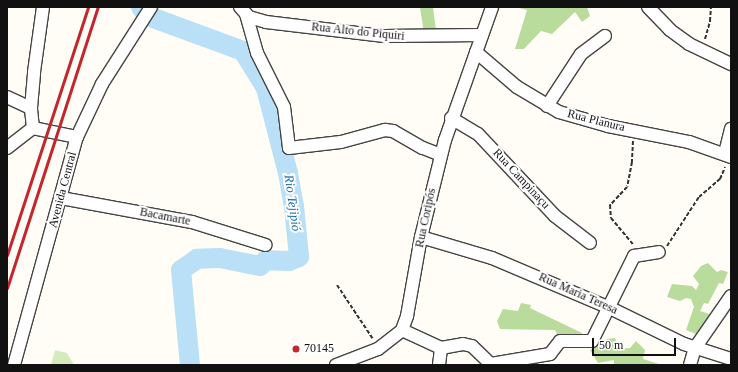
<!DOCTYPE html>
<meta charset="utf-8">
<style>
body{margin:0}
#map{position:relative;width:738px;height:372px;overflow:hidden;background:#fffdf5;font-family:"Times New Roman",serif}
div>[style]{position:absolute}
.green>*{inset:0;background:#d5ebbd}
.forest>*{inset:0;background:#b9dc9c}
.river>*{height:20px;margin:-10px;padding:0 10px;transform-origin:10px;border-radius:10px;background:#b9e0f7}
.path>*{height:2px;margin-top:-1px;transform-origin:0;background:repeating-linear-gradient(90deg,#333 0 4px,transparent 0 6px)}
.roads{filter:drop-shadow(1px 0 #444) drop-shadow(-1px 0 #444) drop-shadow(0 1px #444) drop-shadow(0 -1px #444)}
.street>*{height:12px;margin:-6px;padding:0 6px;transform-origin:6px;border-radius:6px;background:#fff}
.rail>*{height:3px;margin:-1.5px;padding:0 1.5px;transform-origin:1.5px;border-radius:1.5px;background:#c4262e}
.dots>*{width:11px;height:11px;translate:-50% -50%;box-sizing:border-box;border:2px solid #fff;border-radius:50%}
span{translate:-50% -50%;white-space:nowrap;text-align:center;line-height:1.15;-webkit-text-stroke:4px #fff;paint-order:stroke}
.street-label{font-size:12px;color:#111}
.poi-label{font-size:12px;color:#111}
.left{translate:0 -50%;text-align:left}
.water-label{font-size:13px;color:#1768a6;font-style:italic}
.frame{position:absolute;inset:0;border:8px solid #111;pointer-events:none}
.scale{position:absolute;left:592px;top:338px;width:84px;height:18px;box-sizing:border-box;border:2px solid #111;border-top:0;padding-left:5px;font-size:12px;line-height:14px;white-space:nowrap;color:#111;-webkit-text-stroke:3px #fff;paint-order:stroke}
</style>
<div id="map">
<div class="green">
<i style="clip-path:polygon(55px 350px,67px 353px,74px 365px,51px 365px)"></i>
</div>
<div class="forest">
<i style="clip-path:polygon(420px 7px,433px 7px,436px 31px,424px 34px)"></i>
<i style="clip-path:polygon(515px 7px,587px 7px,590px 16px,582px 22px,575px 12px,552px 34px,541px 31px,524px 49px,515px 49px,527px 10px)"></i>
<i style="clip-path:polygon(708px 263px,717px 272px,721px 270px,728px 272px,723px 284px,719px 283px,708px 304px,704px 303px,700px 311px,710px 314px,696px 334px,686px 330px,694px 307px,691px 299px,686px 298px,680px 301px,667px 297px,672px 284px,692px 286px,696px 290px,699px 284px,693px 276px,701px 266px)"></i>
<i style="clip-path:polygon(521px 303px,531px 305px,530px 308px,582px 333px,581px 338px,559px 338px,555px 330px,500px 329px,497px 321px,503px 309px,518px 311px)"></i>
<i style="clip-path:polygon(615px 338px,619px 349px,630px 348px,636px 341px,645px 350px,643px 359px,662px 365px,614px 365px,614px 360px,598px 363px,590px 350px,607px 339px)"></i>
</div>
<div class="river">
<i style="left:141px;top:7px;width:11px;rotate:52deg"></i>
<i style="left:148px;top:16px;width:101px;rotate:20.2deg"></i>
<i style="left:243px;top:51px;width:44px;rotate:58.1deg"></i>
<i style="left:266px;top:88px;width:88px;rotate:75.5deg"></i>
<i style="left:288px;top:173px;width:34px;rotate:80deg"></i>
<i style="left:294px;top:206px;width:51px;rotate:84.4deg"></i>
<i style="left:299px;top:257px;width:11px;rotate:158deg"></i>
<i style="left:289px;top:261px;width:23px;rotate:-178deg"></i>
<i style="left:266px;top:260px;width:8px;rotate:135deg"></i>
<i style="left:260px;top:266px;width:41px;rotate:-168.7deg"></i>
<i style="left:220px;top:258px;width:23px;rotate:178deg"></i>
<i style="left:197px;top:259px;width:19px;rotate:145deg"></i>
<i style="left:181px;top:270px;width:95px;rotate:84.6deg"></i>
</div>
<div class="path">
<i style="left:705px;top:39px;width:19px;rotate:-74deg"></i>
<i style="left:710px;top:21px;width:14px;rotate:-86deg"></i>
<i style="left:633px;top:141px;width:21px;rotate:93deg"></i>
<i style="left:632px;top:162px;width:25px;rotate:101deg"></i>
<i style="left:627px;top:187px;width:25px;rotate:133deg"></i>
<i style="left:610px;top:205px;width:13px;rotate:86deg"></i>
<i style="left:611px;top:218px;width:34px;rotate:50deg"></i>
<i style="left:667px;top:246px;width:59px;rotate:-56.9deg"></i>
<i style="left:699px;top:197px;width:28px;rotate:-41deg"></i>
<i style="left:720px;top:179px;width:13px;rotate:-67deg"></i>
<i style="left:337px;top:285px;width:65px;rotate:56.3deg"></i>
</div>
<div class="roads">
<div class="street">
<i style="left:240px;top:7px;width:13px;rotate:48deg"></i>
<i style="left:249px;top:17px;width:18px;rotate:16deg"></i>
<i style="left:266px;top:22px;width:119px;rotate:6.8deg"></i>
<i style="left:384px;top:36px;width:98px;rotate:-0.6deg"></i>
<i style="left:648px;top:7px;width:32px;rotate:46deg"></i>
<i style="left:670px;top:30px;width:24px;rotate:36deg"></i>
<i style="left:689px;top:44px;width:47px;rotate:25.5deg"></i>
<i style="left:246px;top:14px;width:41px;rotate:74.2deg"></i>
<i style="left:257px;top:53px;width:60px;rotate:63.4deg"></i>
<i style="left:284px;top:107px;width:41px;rotate:83deg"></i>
<i style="left:289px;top:148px;width:52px;rotate:-6.6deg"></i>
<i style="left:341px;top:142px;width:46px;rotate:-15.3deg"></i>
<i style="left:385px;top:130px;width:8px;rotate:7deg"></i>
<i style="left:393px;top:131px;width:34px;rotate:30deg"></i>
<i style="left:423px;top:148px;width:19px;rotate:21deg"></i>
<i style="left:476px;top:52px;width:54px;rotate:40.5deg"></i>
<i style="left:517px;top:87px;width:49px;rotate:30.8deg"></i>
<i style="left:559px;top:112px;width:51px;rotate:15.9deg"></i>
<i style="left:608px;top:126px;width:83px;rotate:11.2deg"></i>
<i style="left:689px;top:142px;width:45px;rotate:19.7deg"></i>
<i style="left:7px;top:97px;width:26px;rotate:25deg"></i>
<i style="left:547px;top:106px;width:62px;rotate:-56.8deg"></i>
<i style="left:581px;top:54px;width:30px;rotate:-37deg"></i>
<i style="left:451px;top:118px;width:31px;rotate:31deg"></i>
<i style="left:478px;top:134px;width:112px;rotate:46.8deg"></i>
<i style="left:555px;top:216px;width:44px;rotate:37.6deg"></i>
<i style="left:33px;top:128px;width:45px;rotate:11.6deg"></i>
<i style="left:7px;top:148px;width:33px;rotate:-38deg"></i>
<i style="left:33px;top:128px;width:20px;rotate:-96deg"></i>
<i style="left:31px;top:108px;width:36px;rotate:-85deg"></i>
<i style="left:34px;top:72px;width:66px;rotate:-82.1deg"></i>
<i style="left:725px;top:153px;width:25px;rotate:-76deg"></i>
<i style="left:61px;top:198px;width:133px;rotate:10.4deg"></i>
<i style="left:192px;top:222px;width:77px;rotate:17.3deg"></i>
<i style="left:421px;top:237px;width:74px;rotate:16.5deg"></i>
<i style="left:492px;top:258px;width:128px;rotate:23deg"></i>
<i style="left:610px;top:308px;width:82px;rotate:25.9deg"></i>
<i style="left:684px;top:344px;width:49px;rotate:17.7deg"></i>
<i style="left:402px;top:330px;width:43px;rotate:24.8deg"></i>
<i style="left:441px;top:348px;width:22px;rotate:-10deg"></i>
<i style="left:463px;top:344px;width:9px;rotate:13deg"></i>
<i style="left:472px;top:346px;width:28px;rotate:44deg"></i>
<i style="left:491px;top:364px;width:60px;rotate:-9.6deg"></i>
<i style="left:550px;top:354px;width:16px;rotate:-52deg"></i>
<i style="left:560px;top:341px;width:32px"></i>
<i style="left:592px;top:341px;width:95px;rotate:-63.7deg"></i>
<i style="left:634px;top:256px;width:25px;rotate:-9deg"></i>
<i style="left:14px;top:365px;width:237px;rotate:-74.6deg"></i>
<i style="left:77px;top:137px;width:59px;rotate:-64.7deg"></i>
<i style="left:102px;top:84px;width:91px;rotate:-57.5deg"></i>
<i style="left:336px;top:365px;width:45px;rotate:-20.9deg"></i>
<i style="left:378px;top:349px;width:31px;rotate:-38deg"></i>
<i style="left:402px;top:330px;width:15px;rotate:-70deg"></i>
<i style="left:407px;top:316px;width:80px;rotate:-80deg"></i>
<i style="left:421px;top:237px;width:100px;rotate:-76.1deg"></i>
<i style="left:445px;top:140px;width:141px;rotate:-70.5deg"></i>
<i style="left:439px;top:365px;width:17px;rotate:-83deg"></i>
<i style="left:690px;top:365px;width:18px;rotate:-74deg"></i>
<i style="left:695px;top:348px;width:63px;rotate:-55.3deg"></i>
</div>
</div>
<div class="rail">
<i style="left:7px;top:255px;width:261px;rotate:-71.9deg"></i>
<i style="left:7px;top:288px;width:295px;rotate:-72.1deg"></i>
</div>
<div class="dots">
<i style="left:296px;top:349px;background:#c4262e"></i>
</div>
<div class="street-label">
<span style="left:358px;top:32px;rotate:6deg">Rua Alto do Piquiri</span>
<span style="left:596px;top:121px;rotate:14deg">Rua Planura</span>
<span style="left:521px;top:179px;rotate:47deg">Rua Campinaçu</span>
<span style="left:63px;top:190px;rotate:-75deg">Avenida Central</span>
<span style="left:165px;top:217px;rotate:11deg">Bacamarte</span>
<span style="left:426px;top:218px;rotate:-78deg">Rua Coripós</span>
<span style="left:578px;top:294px;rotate:24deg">Rua Maria Teresa</span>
</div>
<div class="poi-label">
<span class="left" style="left:304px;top:349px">70145</span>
</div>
<div class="water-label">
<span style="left:292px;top:203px;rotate:82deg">Rio Tejipió</span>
</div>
<div class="frame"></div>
<div class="scale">50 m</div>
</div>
